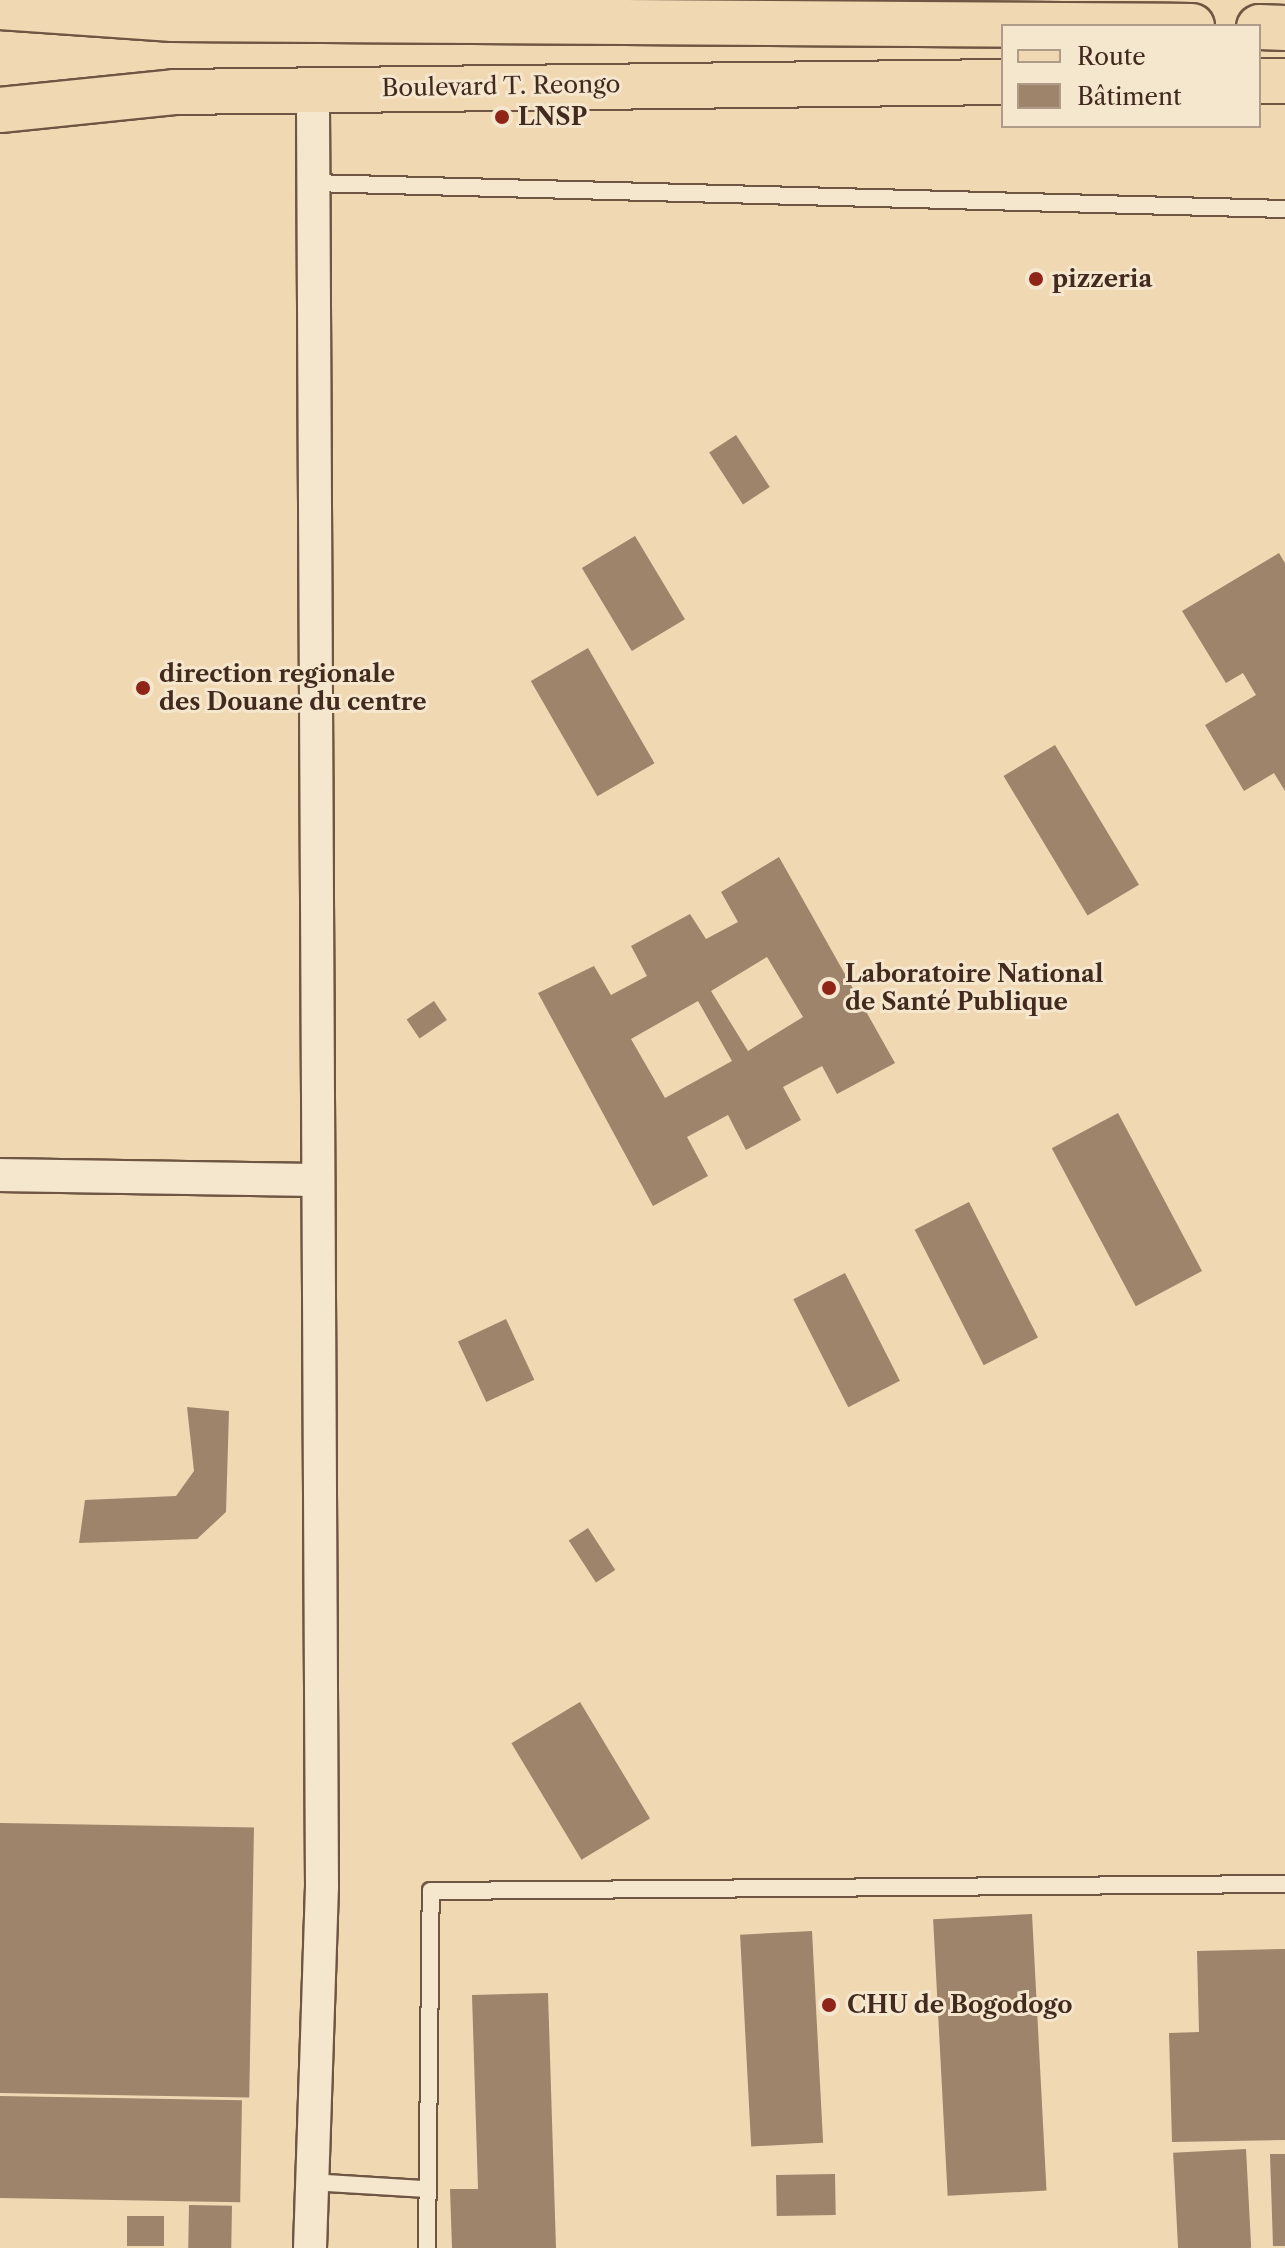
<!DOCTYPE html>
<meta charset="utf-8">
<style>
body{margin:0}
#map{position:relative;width:1285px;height:2248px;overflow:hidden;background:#f0d8b3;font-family:"Libre Caslon Text",serif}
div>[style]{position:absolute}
.building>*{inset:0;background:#9d846b;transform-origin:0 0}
.roads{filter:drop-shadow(2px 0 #6e5643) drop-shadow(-2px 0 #6e5643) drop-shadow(0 2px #6e5643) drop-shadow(0 -2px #6e5643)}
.lane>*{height:16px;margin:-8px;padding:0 8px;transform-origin:8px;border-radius:8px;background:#f5e6ce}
.street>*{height:32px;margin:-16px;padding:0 16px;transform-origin:16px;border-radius:16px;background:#f5e6ce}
.primary>*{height:44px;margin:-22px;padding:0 22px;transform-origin:22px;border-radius:22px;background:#f0d8b3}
.dots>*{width:22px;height:22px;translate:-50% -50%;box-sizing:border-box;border:4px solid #f5e6ce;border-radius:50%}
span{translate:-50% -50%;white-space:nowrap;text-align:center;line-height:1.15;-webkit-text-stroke:6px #f5e6ce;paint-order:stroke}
.street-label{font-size:24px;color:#432a1e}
.poi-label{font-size:24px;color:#432a1e;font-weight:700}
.left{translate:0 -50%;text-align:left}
.legend{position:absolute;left:1001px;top:24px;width:260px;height:104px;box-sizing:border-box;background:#f5e6ce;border:2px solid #ae9b88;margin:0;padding:10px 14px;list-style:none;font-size:24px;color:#432a1e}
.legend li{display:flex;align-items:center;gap:16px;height:40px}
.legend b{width:40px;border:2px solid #ae9b88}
</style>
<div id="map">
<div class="building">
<i style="left:736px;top:435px;width:62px;height:32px;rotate:57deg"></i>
<i style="left:635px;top:536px;width:97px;height:62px;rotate:59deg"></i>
<i style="clip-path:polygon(1279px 553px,1285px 563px,1285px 791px,1274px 773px,1244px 791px,1205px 725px,1256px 695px,1243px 673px,1226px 683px,1182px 611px)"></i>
<i style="left:588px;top:648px;width:133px;height:66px;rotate:60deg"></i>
<i style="left:1055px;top:745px;width:163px;height:60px;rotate:59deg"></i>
<i style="clip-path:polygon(evenodd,779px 857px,895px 1063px,837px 1094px,822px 1066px,783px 1087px,801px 1120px,746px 1150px,728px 1115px,687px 1137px,708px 1176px,653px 1206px,538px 993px,594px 966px,611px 995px,647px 976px,631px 946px,690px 914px,706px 939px,738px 922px,721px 892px,779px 857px,767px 957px,803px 1017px,748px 1051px,711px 991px,767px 957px,779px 857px,698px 1001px,732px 1061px,665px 1098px,631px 1039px,698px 1001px)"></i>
<i style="left:434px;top:1001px;width:23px;height:33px;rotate:56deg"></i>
<i style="left:1118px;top:1113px;width:179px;height:75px;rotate:62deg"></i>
<i style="left:969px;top:1202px;width:152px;height:61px;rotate:63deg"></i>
<i style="left:845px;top:1273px;width:121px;height:58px;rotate:63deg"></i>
<i style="left:506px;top:1319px;width:67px;height:53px;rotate:65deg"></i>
<i style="clip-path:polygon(187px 1407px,229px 1411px,226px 1512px,197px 1539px,79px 1543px,85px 1500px,176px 1496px,194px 1471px)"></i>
<i style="left:588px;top:1528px;width:50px;height:23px;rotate:57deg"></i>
<i style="left:580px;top:1702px;width:136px;height:80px;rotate:59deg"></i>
<i style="left:0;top:1823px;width:254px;height:270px;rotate:1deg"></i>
<i style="left:1032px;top:1914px;width:277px;height:99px;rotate:87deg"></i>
<i style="left:812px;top:1931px;width:212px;height:72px;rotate:87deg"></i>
<i style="clip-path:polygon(1285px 1949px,1285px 2140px,1172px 2142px,1169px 2033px,1199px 2032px,1197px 1951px)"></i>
<i style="clip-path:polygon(548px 1993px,556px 2248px,452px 2248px,450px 2189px,478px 2189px,472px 1995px)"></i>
<i style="left:0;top:2096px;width:242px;height:102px;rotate:1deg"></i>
<i style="left:1246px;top:2149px;width:99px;height:73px;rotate:87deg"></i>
<i style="clip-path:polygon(1270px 2154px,1285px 2154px,1285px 2246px,1273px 2246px)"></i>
<i style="left:835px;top:2174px;width:41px;height:59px;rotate:89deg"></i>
<i style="left:189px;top:2205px;width:43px;height:43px;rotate:1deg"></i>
<i style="left:127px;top:2216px;width:37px;height:30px"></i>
</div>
<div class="roads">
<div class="lane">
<i style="left:312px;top:183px;width:973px;rotate:1.53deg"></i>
<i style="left:310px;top:2182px;width:113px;rotate:3.5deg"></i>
<i style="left:427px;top:2248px;width:357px;rotate:-89.4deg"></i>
<i style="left:431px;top:1891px;width:854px;rotate:-0.47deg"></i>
</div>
<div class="street">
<i style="left:0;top:1175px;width:314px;rotate:0.9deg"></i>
<i style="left:310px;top:2248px;width:362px;rotate:-88.1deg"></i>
<i style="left:322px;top:1886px;width:1797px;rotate:-90.29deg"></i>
</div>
<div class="primary">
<i style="left:0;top:7px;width:173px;rotate:4deg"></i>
<i style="left:173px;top:19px;width:1019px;rotate:0.39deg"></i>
<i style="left:1259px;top:27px;width:26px;rotate:2deg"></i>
<i style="left:1259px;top:81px;width:26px"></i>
<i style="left:0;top:110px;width:175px;rotate:-5.9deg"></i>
<i style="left:174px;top:92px;width:829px;rotate:-0.69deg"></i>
</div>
</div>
<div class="dots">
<i style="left:502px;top:117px;background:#8f2418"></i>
<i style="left:1036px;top:279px;background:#8f2418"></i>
<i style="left:143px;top:688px;background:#8f2418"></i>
<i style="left:829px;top:988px;background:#8f2418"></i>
<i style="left:829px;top:2005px;background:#8f2418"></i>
</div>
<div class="street-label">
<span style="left:501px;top:86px;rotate:-1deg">Boulevard T. Reongo</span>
</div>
<div class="poi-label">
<span class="left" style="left:518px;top:117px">LNSP</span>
<span class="left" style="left:1052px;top:279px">pizzeria</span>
<span class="left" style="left:159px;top:688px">direction regionale<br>des Douane du centre</span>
<span class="left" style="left:845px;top:988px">Laboratoire National<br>de Santé Publique</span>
<span class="left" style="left:847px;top:2005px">CHU de Bogodogo</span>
</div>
<ul class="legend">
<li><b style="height:10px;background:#f0d8b3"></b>Route</li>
<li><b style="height:22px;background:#9d846b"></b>Bâtiment</li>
</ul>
</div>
